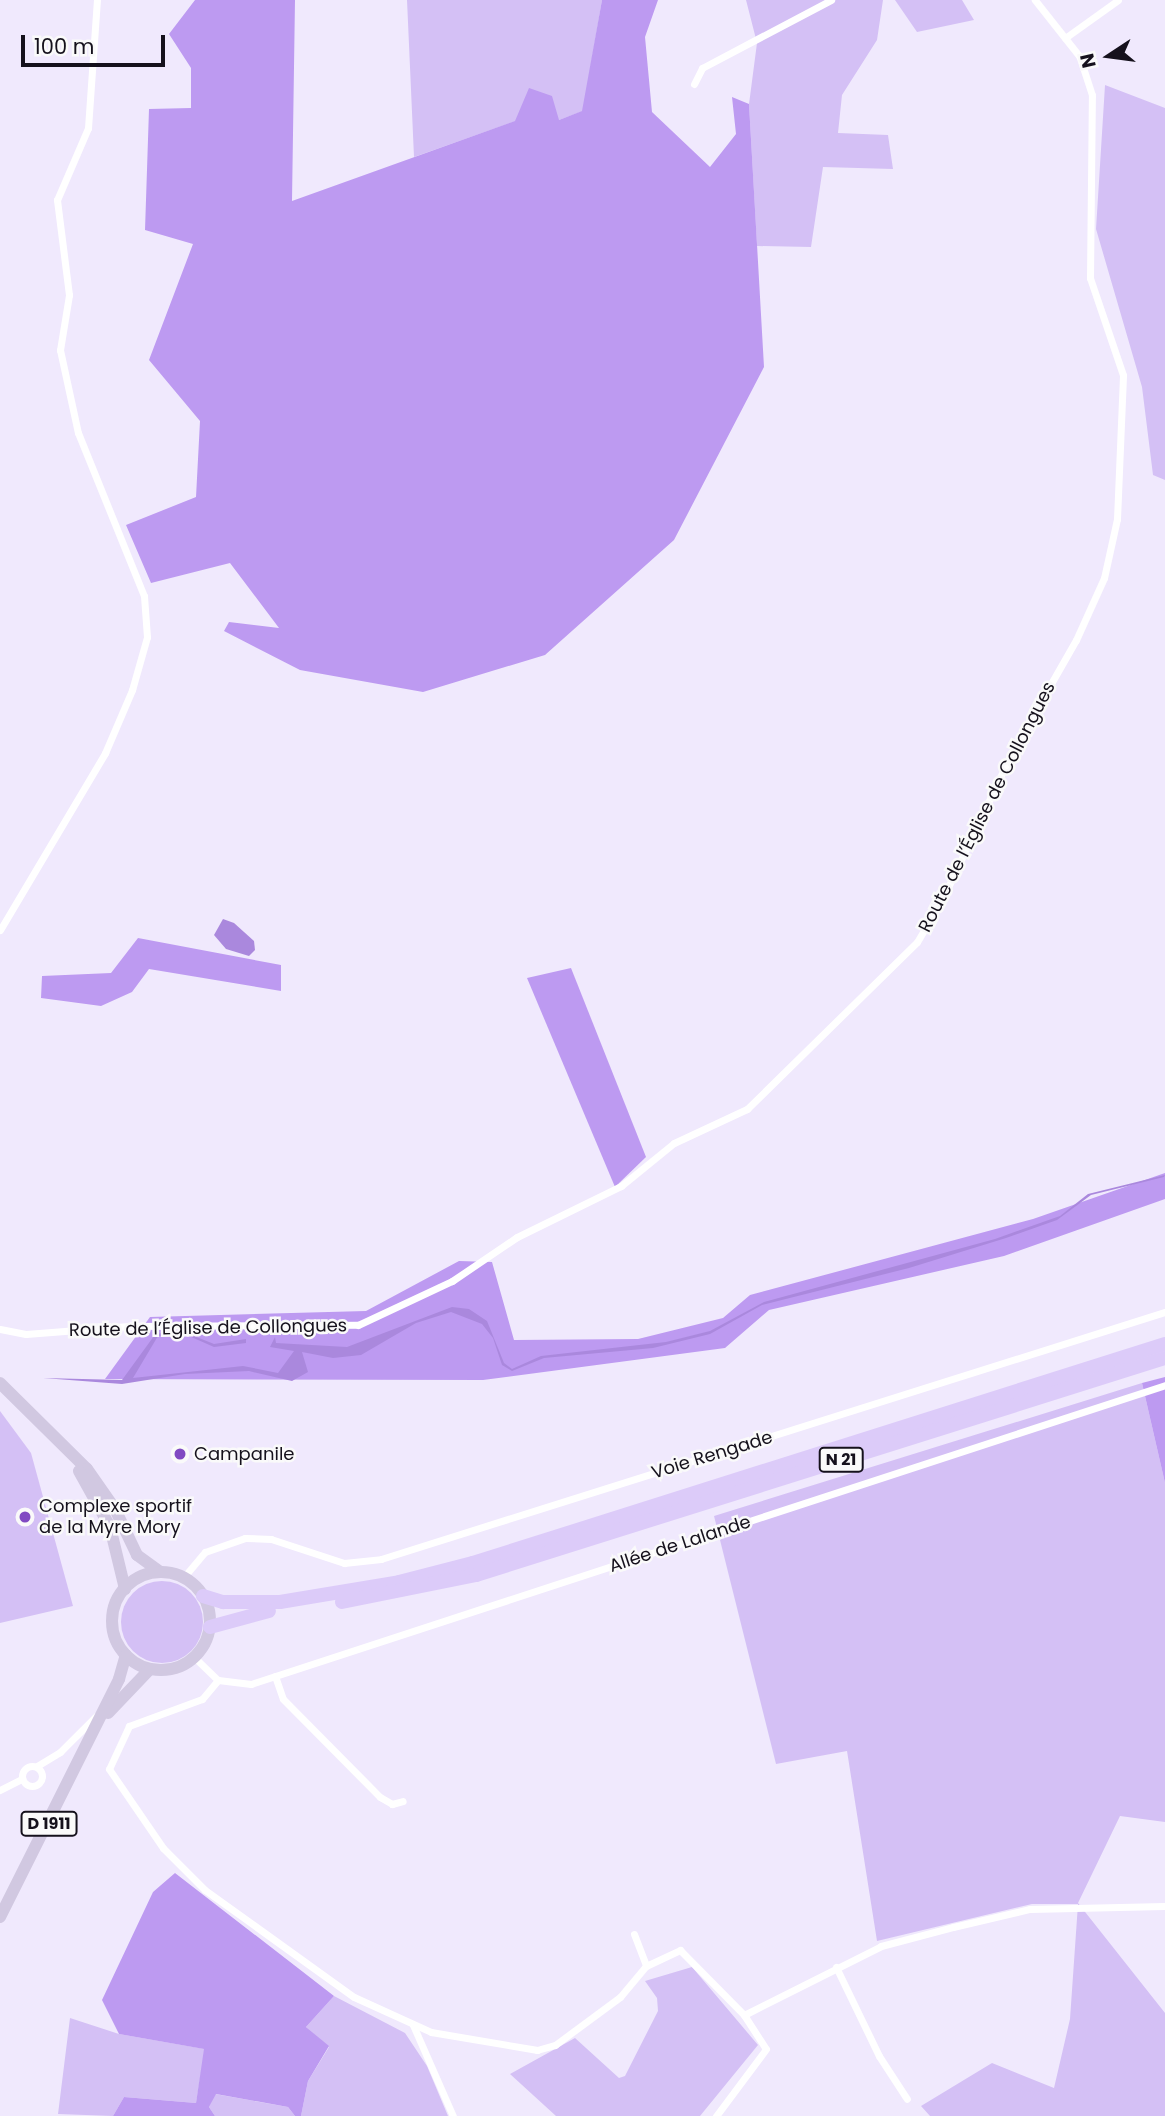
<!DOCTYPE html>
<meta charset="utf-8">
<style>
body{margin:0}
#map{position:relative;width:1165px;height:2116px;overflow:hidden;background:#f0e9fd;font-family:Poppins,sans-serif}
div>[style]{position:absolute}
.green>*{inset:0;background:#d4c0f5}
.round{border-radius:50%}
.forest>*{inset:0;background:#bd9af1}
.water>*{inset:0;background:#a8d}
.street>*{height:7px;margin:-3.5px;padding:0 3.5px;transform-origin:3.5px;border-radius:3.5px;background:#fff}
.street>.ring{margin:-3.5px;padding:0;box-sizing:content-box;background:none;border:7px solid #fff;border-radius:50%}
.primary>*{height:12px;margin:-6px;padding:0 6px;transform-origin:6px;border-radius:6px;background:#d1c8e1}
.primary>.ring{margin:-6px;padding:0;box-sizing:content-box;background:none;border:12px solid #d1c8e1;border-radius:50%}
.highway>*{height:14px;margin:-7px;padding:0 7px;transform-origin:7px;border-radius:7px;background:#dccbf9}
.dots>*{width:19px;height:19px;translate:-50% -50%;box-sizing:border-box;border:4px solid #fafafa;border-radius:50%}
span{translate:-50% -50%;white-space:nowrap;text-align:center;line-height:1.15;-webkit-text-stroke:5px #fafafa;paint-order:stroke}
.shield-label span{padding:2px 5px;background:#fafafa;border:2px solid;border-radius:5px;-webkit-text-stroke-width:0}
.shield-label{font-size:16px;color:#15111c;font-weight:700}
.street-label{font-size:18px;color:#15111c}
.poi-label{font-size:18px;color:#15111c}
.left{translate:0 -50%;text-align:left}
.north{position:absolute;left:1074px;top:21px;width:70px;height:70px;-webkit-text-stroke:5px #fafafa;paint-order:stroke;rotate:257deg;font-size:19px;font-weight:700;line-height:28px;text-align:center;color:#15111c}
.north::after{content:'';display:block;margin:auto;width:24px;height:32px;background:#15111c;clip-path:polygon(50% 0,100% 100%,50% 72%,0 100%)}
.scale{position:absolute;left:21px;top:35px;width:144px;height:32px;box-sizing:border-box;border:4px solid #15111c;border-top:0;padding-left:9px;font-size:21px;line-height:24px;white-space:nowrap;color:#15111c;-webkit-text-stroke:5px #fafafa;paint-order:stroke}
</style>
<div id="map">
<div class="green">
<i style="clip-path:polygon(407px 0,602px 0,583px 111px,559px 120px,516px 121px,414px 157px)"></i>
<i style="clip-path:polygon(746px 0,883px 0,877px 40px,842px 95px,838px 133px,888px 135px,893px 169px,823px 167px,811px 247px,757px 246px,749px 104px,757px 43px)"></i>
<i style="clip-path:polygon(895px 0,962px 0,974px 20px,917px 32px)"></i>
<i style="clip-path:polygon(1105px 85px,1165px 108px,1165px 480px,1153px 475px,1142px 387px,1096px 229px)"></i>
<i style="clip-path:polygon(1142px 1383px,1165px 1483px,1165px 1822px,1120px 1816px,1078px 1903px,1165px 2013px,1165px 2116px,930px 2116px,921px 2106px,992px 2063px,1054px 2088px,1070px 2019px,1078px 1904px,1032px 1904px,877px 1941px,847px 1751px,776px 1764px,714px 1516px)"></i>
<i style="clip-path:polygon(0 1411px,31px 1453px,73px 1606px,0 1623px)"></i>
<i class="round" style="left:121px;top:1581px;width:82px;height:82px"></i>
<i style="clip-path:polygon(692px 1967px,758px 2045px,700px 2116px,556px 2116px,510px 2074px,575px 2038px,619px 2078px,625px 2076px,658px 2011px,657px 1998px,645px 1981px)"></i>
<i style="clip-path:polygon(334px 1996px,405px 2033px,427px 2066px,448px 2116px,301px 2116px,308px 2081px,329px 2047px,306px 2027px)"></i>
<i style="clip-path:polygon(70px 2018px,119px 2034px,205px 2049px,196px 2103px,124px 2097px,113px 2116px,58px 2114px)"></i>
<i style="clip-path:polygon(215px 2094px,288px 2107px,295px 2116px,215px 2116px,209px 2107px)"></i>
</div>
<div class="forest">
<i style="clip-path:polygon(195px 0,295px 0,292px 201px,515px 121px,529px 88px,552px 96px,559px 120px,582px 111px,602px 0,658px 0,645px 37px,652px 112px,710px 167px,736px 134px,732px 97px,749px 104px,764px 367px,674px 540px,545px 655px,423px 692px,300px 670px,224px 631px,229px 622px,279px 628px,230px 563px,151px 583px,126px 525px,196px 497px,200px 421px,149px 360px,193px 244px,145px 230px,149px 109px,191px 108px,191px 68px,169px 34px)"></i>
<i style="clip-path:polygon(138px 938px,281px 965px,281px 991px,149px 969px,132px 992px,101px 1006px,41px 998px,42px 976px,111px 973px)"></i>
<i style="clip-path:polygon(571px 968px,646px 1157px,615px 1187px,527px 978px)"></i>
<i style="clip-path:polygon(1165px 1173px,1165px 1199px,1004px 1256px,769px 1310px,725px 1348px,483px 1380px,105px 1379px,150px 1317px,366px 1311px,459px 1261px,492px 1262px,514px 1340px,638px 1339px,723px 1318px,750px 1295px,1033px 1219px)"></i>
<i style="clip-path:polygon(1165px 1377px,1165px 1483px,1142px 1383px)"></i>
<i style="clip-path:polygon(175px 1873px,334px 1996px,306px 2027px,329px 2046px,308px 2081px,301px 2116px,295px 2116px,288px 2107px,216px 2094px,209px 2107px,215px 2116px,113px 2116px,124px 2097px,196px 2103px,204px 2049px,119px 2034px,102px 2000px,153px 1892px)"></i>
</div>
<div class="water">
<i style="clip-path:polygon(223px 919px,234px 923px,254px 941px,255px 950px,249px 956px,226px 949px,214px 935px)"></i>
<i style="clip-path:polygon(1165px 1175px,1164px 1177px,1091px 1195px,1057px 1220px,1006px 1238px,909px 1268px,762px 1305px,710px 1334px,653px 1348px,544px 1358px,512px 1371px,502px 1365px,493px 1338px,482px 1324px,451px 1312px,416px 1323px,361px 1355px,333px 1358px,302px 1352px,308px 1372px,292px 1381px,249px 1371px,185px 1374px,122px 1384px,43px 1378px,122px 1380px,154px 1336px,161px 1333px,189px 1334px,214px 1344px,246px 1339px,246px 1343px,214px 1347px,189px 1336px,158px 1336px,133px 1378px,243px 1366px,278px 1373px,294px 1351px,270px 1347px,275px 1337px,276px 1343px,347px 1347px,452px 1307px,469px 1309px,487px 1321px,504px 1363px,512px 1369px,541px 1356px,666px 1342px,710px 1331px,764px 1302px,995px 1239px,1060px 1216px,1088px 1194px)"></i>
</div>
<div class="street">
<i style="left:1065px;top:38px;width:65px;rotate:-35.6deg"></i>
<i style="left:694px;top:84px;width:18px;rotate:-63deg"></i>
<i style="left:702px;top:68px;width:146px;rotate:-27.8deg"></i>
<i style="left:0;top:930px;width:206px;rotate:-59.3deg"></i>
<i style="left:105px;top:753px;width:69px;rotate:-66.8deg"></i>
<i style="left:132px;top:690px;width:55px;rotate:-74.2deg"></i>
<i style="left:147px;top:637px;width:41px;rotate:-94.2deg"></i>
<i style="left:144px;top:596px;width:176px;rotate:-112deg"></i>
<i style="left:78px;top:433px;width:85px;rotate:-102.2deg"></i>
<i style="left:60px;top:350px;width:56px;rotate:-80.7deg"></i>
<i style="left:69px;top:295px;width:96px;rotate:-97.2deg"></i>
<i style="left:57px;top:200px;width:78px;rotate:-66.7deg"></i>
<i style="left:88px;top:128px;width:128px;rotate:-86deg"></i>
<i style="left:0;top:1329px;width:26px;rotate:11deg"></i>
<i style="left:26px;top:1334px;width:103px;rotate:-4.4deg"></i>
<i style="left:129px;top:1326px;width:229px;rotate:-0.3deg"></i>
<i style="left:358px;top:1325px;width:104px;rotate:-25.1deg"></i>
<i style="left:452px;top:1281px;width:78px;rotate:-34.1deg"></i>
<i style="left:517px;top:1237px;width:116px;rotate:-26.1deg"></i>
<i style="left:621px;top:1186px;width:68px;rotate:-39.1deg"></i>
<i style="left:674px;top:1143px;width:81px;rotate:-25deg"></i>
<i style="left:747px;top:1109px;width:238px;rotate:-44.5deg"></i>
<i style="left:917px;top:942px;width:49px;rotate:-59.2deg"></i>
<i style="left:942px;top:900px;width:164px;rotate:-64.7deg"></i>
<i style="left:1012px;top:752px;width:129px;rotate:-60.3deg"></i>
<i style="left:1076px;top:640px;width:68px;rotate:-65.7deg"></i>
<i style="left:1104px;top:578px;width:60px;rotate:-77.6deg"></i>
<i style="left:1117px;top:519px;width:144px;rotate:-87.6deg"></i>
<i style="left:1123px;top:375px;width:102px;rotate:-108.8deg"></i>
<i style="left:1090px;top:278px;width:183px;rotate:-89.4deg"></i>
<i style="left:1092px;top:95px;width:40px;rotate:-108deg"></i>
<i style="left:1080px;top:57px;width:73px;rotate:-128.3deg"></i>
<i style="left:183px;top:1578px;width:34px;rotate:-50deg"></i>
<i style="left:205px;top:1552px;width:42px;rotate:-19.3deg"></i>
<i style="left:245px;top:1538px;width:26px;rotate:2deg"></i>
<i style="left:271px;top:1539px;width:77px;rotate:18.2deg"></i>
<i style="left:344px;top:1563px;width:37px;rotate:-6deg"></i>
<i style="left:381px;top:1559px;width:822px;rotate:-17.49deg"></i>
<i style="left:194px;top:1657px;width:33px;rotate:44deg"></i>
<i style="left:218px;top:1680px;width:33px;rotate:7deg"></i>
<i style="left:251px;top:1684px;width:962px;rotate:-18.11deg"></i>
<i style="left:275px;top:1676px;width:24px;rotate:71deg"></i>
<i style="left:283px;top:1699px;width:138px;rotate:45.3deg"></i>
<i style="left:380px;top:1797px;width:14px;rotate:30deg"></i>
<i style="left:392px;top:1804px;width:11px;rotate:-15deg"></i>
<i style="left:218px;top:1680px;width:25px;rotate:130deg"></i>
<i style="left:202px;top:1699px;width:78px;rotate:159.7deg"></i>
<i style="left:129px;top:1726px;width:47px;rotate:114.9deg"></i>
<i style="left:109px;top:1769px;width:96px;rotate:55.6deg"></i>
<i style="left:163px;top:1848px;width:59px;rotate:45deg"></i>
<i style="left:205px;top:1890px;width:183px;rotate:35.7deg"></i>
<i style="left:354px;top:1997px;width:85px;rotate:24.4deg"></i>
<i style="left:431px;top:2032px;width:108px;rotate:9.6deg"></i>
<i style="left:537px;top:2050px;width:19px;rotate:-16deg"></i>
<i style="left:555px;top:2045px;width:81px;rotate:-36.4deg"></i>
<i style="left:620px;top:1997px;width:40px;rotate:-50deg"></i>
<i style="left:646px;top:1966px;width:38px;rotate:-25deg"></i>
<i style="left:680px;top:1950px;width:91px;rotate:45.4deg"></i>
<i style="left:744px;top:2015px;width:40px;rotate:57.1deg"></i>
<i style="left:766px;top:2049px;width:84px;rotate:126.7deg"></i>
<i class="ring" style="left:22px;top:1766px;width:13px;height:13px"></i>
<i style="left:37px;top:1766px;width:27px;rotate:-31deg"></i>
<i style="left:60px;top:1752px;width:51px;rotate:-45deg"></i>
<i style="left:0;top:1790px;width:25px;rotate:-27deg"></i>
<i style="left:634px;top:1934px;width:34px;rotate:69deg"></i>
<i style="left:836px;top:1967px;width:99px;rotate:64.2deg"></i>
<i style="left:879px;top:2056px;width:51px;rotate:56.9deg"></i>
<i style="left:744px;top:2015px;width:153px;rotate:-26.7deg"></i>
<i style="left:881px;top:1946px;width:74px;rotate:-14.8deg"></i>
<i style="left:953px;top:1927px;width:79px;rotate:-13.2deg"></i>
<i style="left:1030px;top:1909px;width:135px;rotate:-1.3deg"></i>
<i style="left:413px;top:2025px;width:99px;rotate:66.3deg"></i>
</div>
<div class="primary">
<i style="left:0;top:1383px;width:122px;rotate:44.7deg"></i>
<i style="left:87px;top:1469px;width:49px;rotate:55deg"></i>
<i style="left:115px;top:1509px;width:51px;rotate:64.4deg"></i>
<i style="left:137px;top:1555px;width:29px;rotate:36deg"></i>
<i style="left:79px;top:1471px;width:64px;rotate:61deg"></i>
<i style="left:110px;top:1527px;width:64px;rotate:76.4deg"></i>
<i class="ring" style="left:112px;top:1572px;width:86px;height:86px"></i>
<i style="left:108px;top:1713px;width:61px;rotate:-46.3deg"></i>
<i style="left:0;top:1917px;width:266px;rotate:-63.4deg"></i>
<i style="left:119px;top:1679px;width:25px;rotate:-74deg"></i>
</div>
<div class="highway">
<i style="left:203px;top:1596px;width:21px;rotate:17deg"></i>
<i style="left:223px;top:1602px;width:57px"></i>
<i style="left:280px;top:1602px;width:121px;rotate:-9.5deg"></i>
<i style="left:399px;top:1582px;width:76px;rotate:-14.4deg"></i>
<i style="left:473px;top:1563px;width:726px;rotate:-17.56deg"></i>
<i style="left:342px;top:1602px;width:137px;rotate:-11.4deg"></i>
<i style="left:476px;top:1575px;width:722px;rotate:-17.48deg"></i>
<i style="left:210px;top:1627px;width:61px;rotate:-15.2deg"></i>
</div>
<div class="dots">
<i style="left:180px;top:1454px;background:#814ac2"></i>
<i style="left:25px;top:1517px;background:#814ac2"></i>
</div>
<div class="shield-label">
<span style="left:841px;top:1460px">N 21</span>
<span style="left:49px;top:1824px">D 1911</span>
</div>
<div class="street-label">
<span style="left:987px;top:807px;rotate:-63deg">Route de l’Église de Collongues</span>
<span style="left:208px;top:1328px;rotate:-1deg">Route de l’Église de Collongues</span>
<span style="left:712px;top:1455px;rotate:-17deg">Voie Rengade</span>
<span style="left:680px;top:1544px;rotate:-18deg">Allée de Lalande</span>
</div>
<div class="poi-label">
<span class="left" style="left:194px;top:1454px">Campanile</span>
<span class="left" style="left:39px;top:1517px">Complexe sportif<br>de la Myre Mory</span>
</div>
<div class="north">N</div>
<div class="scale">100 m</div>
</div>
